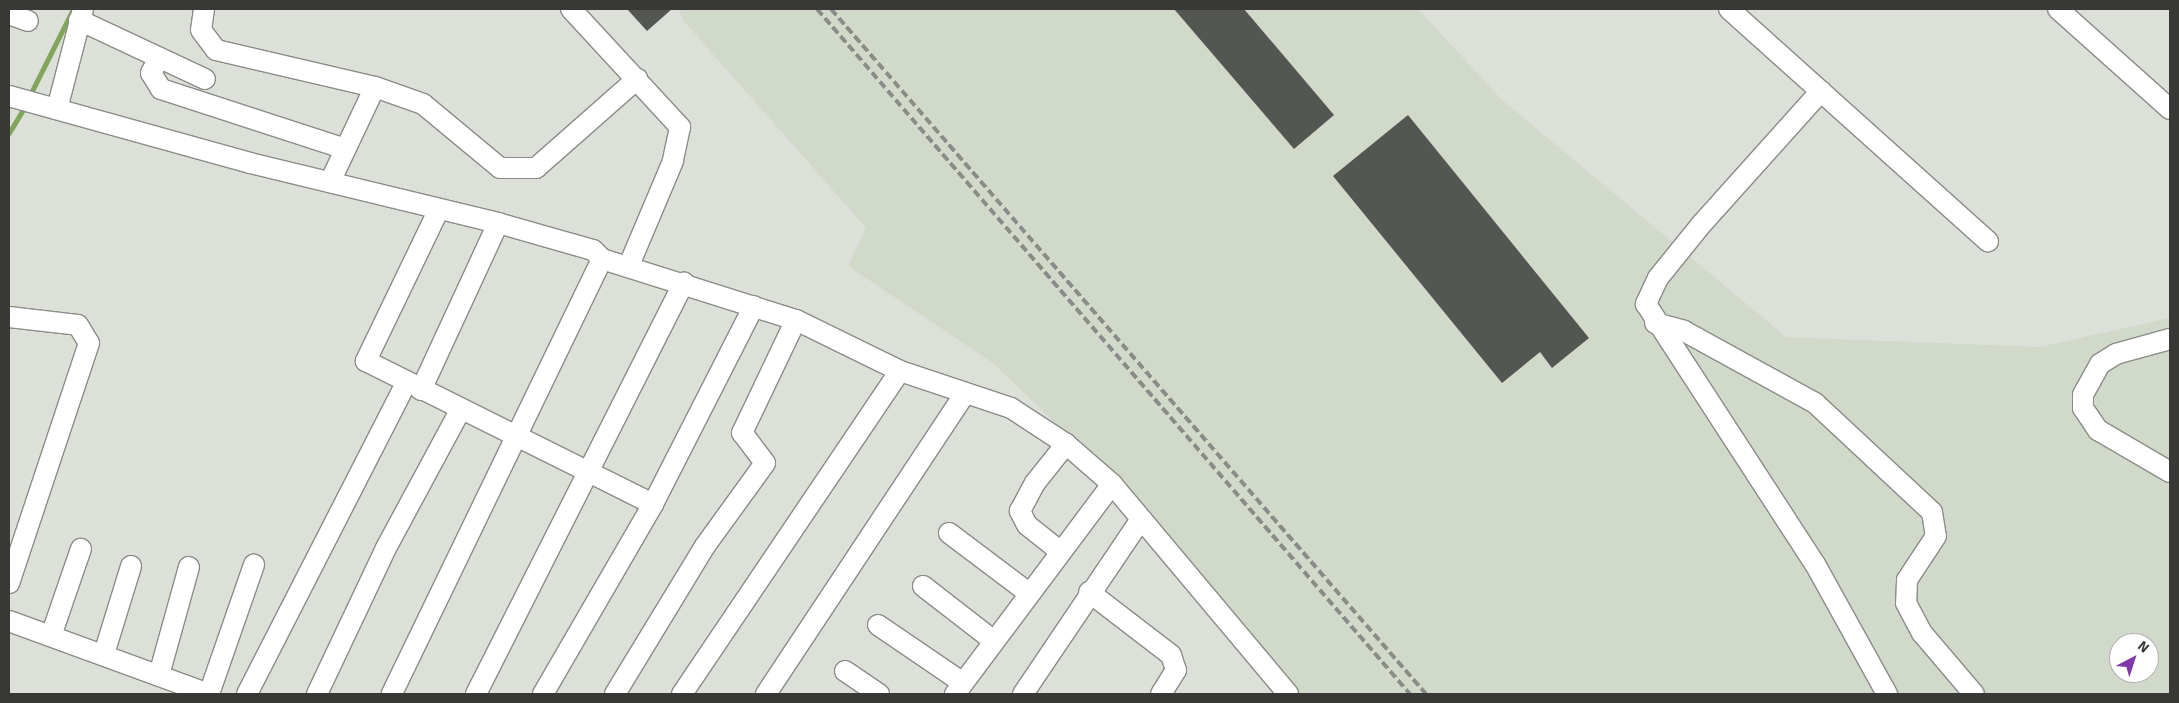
<!DOCTYPE html>
<style>
body{margin:0}
#map{position:relative;width:2179px;height:703px;overflow:hidden;background:#dce0d9;font-family:Signika,sans-serif}
div>[style]{position:absolute}
.built>*{inset:0;background:#d1d9ca}
.stream>*{height:4.5px;margin:-2.25px;padding:0 2.25px;transform-origin:2.25px;border-radius:2.25px;background:#80a55b}
.building>*{inset:0;background:#545751}
.roads{filter:drop-shadow(1px 0 #898d86) drop-shadow(-1px 0 #898d86) drop-shadow(0 1px #898d86) drop-shadow(0 -1px #898d86)}
.minor>*{height:20px;margin:-10px;padding:0 10px;transform-origin:10px;border-radius:10px;background:#fff}
.rail>*{height:4px;margin-top:-2px;transform-origin:0;background:repeating-linear-gradient(90deg,#898c87 0 8px,transparent 0 12px)}
span{translate:-50% -50%;white-space:nowrap;text-align:center;line-height:1.15;-webkit-text-stroke:5px #fff;paint-order:stroke}
.frame{position:absolute;inset:0;border:10px solid #383936;pointer-events:none}
.north{position:absolute;left:2109px;top:633px;width:50px;height:50px;box-sizing:border-box;background:#fff;border:1px solid #afb0af;border-radius:50%;rotate:40deg;font-size:14px;font-weight:700;line-height:20px;text-align:center;color:#383936}
.north::after{content:'';display:block;margin:auto;width:18px;height:22px;background:#8038aa;clip-path:polygon(50% 0,100% 100%,50% 72%,0 100%)}
</style>
<div id="map">
<div class="built">
<i style="clip-path:polygon(evenodd,679px 9px,1418px 9px,1502px 100px,1786px 337px,2040px 347px,2170px 318px,2170px 694px,1301px 694px,1047px 415px,993px 363px,848px 266px,866px 228px,682px 19px,679px 9px,2119px 643px,2149px 643px,2149px 673px,2119px 673px,2119px 643px)"></i>
</div>
<div class="stream">
<i style="left:29px;top:97px;width:98px;rotate:-63.4deg"></i>
<i style="left:9px;top:133px;width:31px;rotate:-59deg"></i>
</div>
<div class="building">
<i style="clip-path:polygon(627px 9px,672px 9px,647px 31px)"></i>
<i style="clip-path:polygon(1174px 9px,1244px 9px,1334px 115px,1294px 149px)"></i>
<i style="clip-path:polygon(1408px 115px,1589px 338px,1552px 368px,1540px 352px,1502px 383px,1333px 176px)"></i>
</div>
<div class="roads">
<div class="minor">
<i style="left:204px;top:9px;width:21px;rotate:98deg"></i>
<i style="left:201px;top:30px;width:25px;rotate:53deg"></i>
<i style="left:216px;top:50px;width:163px;rotate:13.1deg"></i>
<i style="left:375px;top:87px;width:51px;rotate:19.5deg"></i>
<i style="left:423px;top:104px;width:100px;rotate:39.7deg"></i>
<i style="left:500px;top:168px;width:36px"></i>
<i style="left:536px;top:168px;width:135px;rotate:-41.4deg"></i>
<i style="left:571px;top:9px;width:161px;rotate:47.3deg"></i>
<i style="left:680px;top:127px;width:35px;rotate:102deg"></i>
<i style="left:673px;top:161px;width:113px;rotate:112.9deg"></i>
<i style="left:1729px;top:9px;width:348px;rotate:41.9deg"></i>
<i style="left:2058px;top:9px;width:150px;rotate:41.8deg"></i>
<i style="left:9px;top:14px;width:20px;rotate:20deg"></i>
<i style="left:79px;top:20px;width:139px;rotate:25.1deg"></i>
<i style="left:159px;top:58px;width:17px;rotate:118deg"></i>
<i style="left:151px;top:73px;width:19px;rotate:58deg"></i>
<i style="left:161px;top:89px;width:194px;rotate:18deg"></i>
<i style="left:1821px;top:91px;width:181px;rotate:131.9deg"></i>
<i style="left:1700px;top:226px;width:67px;rotate:128.9deg"></i>
<i style="left:1658px;top:278px;width:29px;rotate:115deg"></i>
<i style="left:1646px;top:304px;width:310px;rotate:57deg"></i>
<i style="left:1815px;top:564px;width:149px;rotate:61deg"></i>
<i style="left:9px;top:96px;width:250px;rotate:15.5deg"></i>
<i style="left:250px;top:163px;width:255px;rotate:13.6deg"></i>
<i style="left:498px;top:223px;width:99px;rotate:15.9deg"></i>
<i style="left:593px;top:250px;width:13px;rotate:45deg"></i>
<i style="left:602px;top:259px;width:483px;rotate:115.8deg"></i>
<i style="left:57px;top:109px;width:103px;rotate:-75.4deg"></i>
<i style="left:330px;top:182px;width:105px;rotate:-64.7deg"></i>
<i style="left:439px;top:209px;width:169px;rotate:115.7deg"></i>
<i style="left:366px;top:361px;width:321px;rotate:26.5deg"></i>
<i style="left:602px;top:259px;width:203px;rotate:17.5deg"></i>
<i style="left:796px;top:320px;width:116px;rotate:26.1deg"></i>
<i style="left:900px;top:371px;width:117px;rotate:18.4deg"></i>
<i style="left:1011px;top:408px;width:66px;rotate:33.2deg"></i>
<i style="left:1066px;top:444px;width:61px;rotate:41deg"></i>
<i style="left:1112px;top:484px;width:274px;rotate:50deg"></i>
<i style="left:9px;top:317px;width:69px;rotate:6.6deg"></i>
<i style="left:78px;top:325px;width:21px;rotate:59deg"></i>
<i style="left:89px;top:343px;width:253px;rotate:108.4deg"></i>
<i style="left:1655px;top:323px;width:30px;rotate:15deg"></i>
<i style="left:1684px;top:331px;width:149px;rotate:28.8deg"></i>
<i style="left:1815px;top:403px;width:160px;rotate:43deg"></i>
<i style="left:1932px;top:512px;width:24px;rotate:81deg"></i>
<i style="left:1936px;top:536px;width:53px;rotate:123.4deg"></i>
<i style="left:1907px;top:580px;width:23px;rotate:92deg"></i>
<i style="left:1906px;top:603px;width:34px;rotate:62deg"></i>
<i style="left:1922px;top:633px;width:80px;rotate:49.6deg"></i>
<i style="left:2170px;top:339px;width:56px;rotate:164.5deg"></i>
<i style="left:2116px;top:354px;width:19px;rotate:148deg"></i>
<i style="left:2100px;top:364px;width:35px;rotate:119deg"></i>
<i style="left:2083px;top:395px;width:13px;rotate:90deg"></i>
<i style="left:2083px;top:408px;width:27px;rotate:56deg"></i>
<i style="left:2098px;top:430px;width:83px;rotate:30.3deg"></i>
<i style="left:421px;top:390px;width:184px;rotate:-65.2deg"></i>
<i style="left:949px;top:533px;width:101px;rotate:37deg"></i>
<i style="left:1061px;top:552px;width:43px;rotate:-141.5deg"></i>
<i style="left:1027px;top:525px;width:16px;rotate:-117deg"></i>
<i style="left:1020px;top:511px;width:32px;rotate:-62deg"></i>
<i style="left:1035px;top:483px;width:50px;rotate:-51.5deg"></i>
<i style="left:923px;top:586px;width:90px;rotate:37.8deg"></i>
<i style="left:1089px;top:592px;width:103px;rotate:37.5deg"></i>
<i style="left:1171px;top:655px;width:16px;rotate:72deg"></i>
<i style="left:1176px;top:670px;width:28px;rotate:122deg"></i>
<i style="left:9px;top:621px;width:213px;rotate:20.1deg"></i>
<i style="left:209px;top:694px;width:137px;rotate:-70.8deg"></i>
<i style="left:878px;top:625px;width:103px;rotate:34.3deg"></i>
<i style="left:52px;top:633px;width:89px;rotate:-71deg"></i>
<i style="left:104px;top:654px;width:92px;rotate:-72.9deg"></i>
<i style="left:845px;top:671px;width:41px;rotate:34.1deg"></i>
<i style="left:159px;top:675px;width:112px;rotate:-74.5deg"></i>
<i style="left:247px;top:694px;width:351px;rotate:-62.9deg"></i>
<i style="left:317px;top:694px;width:161px;rotate:-64.7deg"></i>
<i style="left:386px;top:548px;width:158px;rotate:-61.7deg"></i>
<i style="left:476px;top:694px;width:461px;rotate:-63.2deg"></i>
<i style="left:543px;top:694px;width:220px;rotate:-59.9deg"></i>
<i style="left:653px;top:504px;width:222px;rotate:-63deg"></i>
<i style="left:615px;top:694px;width:173px;rotate:-58.7deg"></i>
<i style="left:705px;top:546px;width:102px;rotate:-54.1deg"></i>
<i style="left:765px;top:463px;width:38px;rotate:-127deg"></i>
<i style="left:742px;top:433px;width:125px;rotate:-64.5deg"></i>
<i style="left:682px;top:694px;width:390px;rotate:-56deg"></i>
<i style="left:766px;top:694px;width:361px;rotate:-56.5deg"></i>
<i style="left:955px;top:694px;width:262px;rotate:-53.2deg"></i>
<i style="left:1023px;top:694px;width:211px;rotate:-56deg"></i>
</div>
</div>
<div class="rail">
<i style="left:817px;top:9px;width:906px;rotate:49.12deg"></i>
<i style="left:831px;top:9px;width:907px;rotate:49.02deg"></i>
</div>
<div class="frame"></div>
<div class="north">N</div>
</div>
